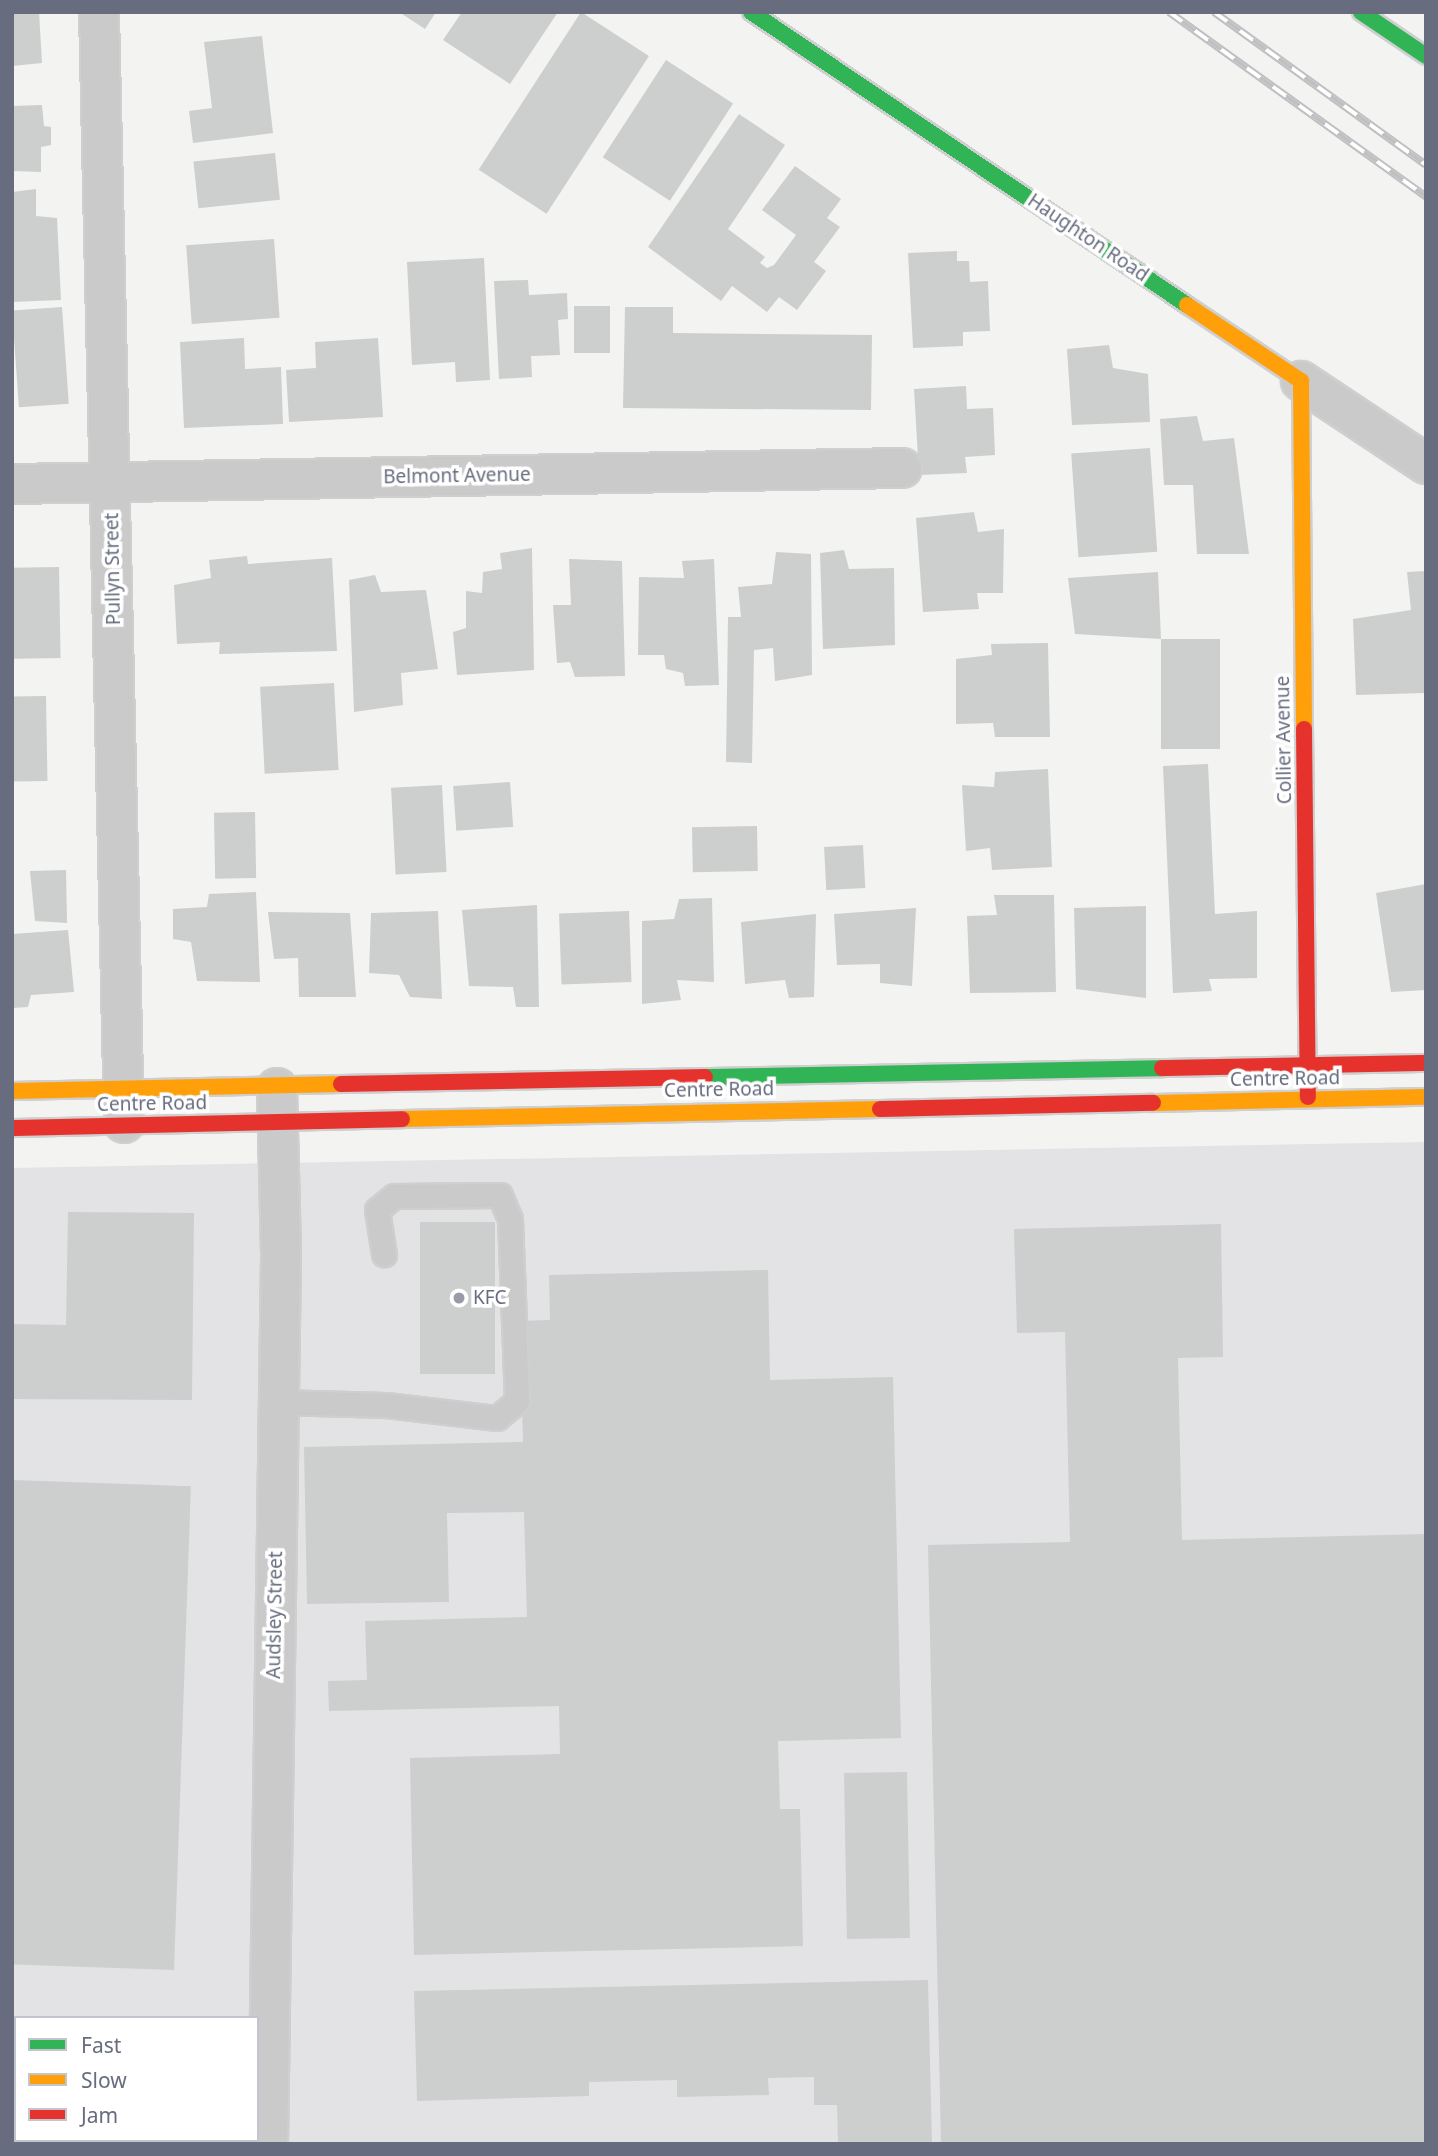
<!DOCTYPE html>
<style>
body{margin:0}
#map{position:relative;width:1438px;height:2156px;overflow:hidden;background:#f3f3f2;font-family:"Noto Sans",sans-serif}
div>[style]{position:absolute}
.built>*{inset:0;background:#e3e3e5}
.building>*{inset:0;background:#cdcece;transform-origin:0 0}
.roads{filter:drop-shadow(2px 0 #cfcfd0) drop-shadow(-2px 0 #cfcfd0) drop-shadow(0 2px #cfcfd0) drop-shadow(0 -2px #cfcfd0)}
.lane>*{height:23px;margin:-11.5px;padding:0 11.5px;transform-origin:11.5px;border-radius:11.5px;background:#cacacb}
.street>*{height:38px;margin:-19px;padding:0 19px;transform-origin:19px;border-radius:19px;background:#cacacb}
.fast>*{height:16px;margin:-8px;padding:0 8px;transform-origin:8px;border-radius:8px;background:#30b455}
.slow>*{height:16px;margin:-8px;padding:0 8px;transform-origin:8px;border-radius:8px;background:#ff9f0a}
.jam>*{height:16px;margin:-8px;padding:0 8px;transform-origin:8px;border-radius:8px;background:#e5322d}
.rail>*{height:8px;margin-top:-4px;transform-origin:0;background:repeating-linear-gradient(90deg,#fff 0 16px,#c0c0c2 0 32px);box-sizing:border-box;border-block:2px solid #c0c0c2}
.dots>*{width:19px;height:19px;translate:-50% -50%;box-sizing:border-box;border:4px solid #fff;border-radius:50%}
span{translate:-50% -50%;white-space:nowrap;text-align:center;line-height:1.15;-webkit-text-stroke:7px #fff;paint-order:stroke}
.street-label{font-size:19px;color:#676d7f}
.poi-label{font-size:19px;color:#676d7f}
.left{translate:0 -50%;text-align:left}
.frame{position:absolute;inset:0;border:14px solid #676d7f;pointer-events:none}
.legend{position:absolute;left:14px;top:2016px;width:245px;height:126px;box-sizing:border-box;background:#fff;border:2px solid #c2c5cc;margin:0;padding:9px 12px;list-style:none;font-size:21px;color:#676d7f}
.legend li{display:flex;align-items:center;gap:14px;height:35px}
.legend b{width:35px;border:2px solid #c2c5cc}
</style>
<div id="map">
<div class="built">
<i style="clip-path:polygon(evenodd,1426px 1142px,1426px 2144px,12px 2144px,12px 1168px,1426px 1142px,16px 2018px,257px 2018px,257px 2140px,16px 2140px,16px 2018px)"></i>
</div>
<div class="building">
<i style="clip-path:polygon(12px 12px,39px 12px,42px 63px,12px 66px)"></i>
<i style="clip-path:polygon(399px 12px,436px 12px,425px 29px)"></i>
<i style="clip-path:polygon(462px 12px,558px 12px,510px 84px,443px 40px)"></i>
<i style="left:581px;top:12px;width:81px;height:188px;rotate:33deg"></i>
<i style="clip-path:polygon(262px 36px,273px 133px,193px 143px,189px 111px,212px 108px,204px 42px)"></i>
<i style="left:666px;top:60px;width:80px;height:116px;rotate:33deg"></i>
<i style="clip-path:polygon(42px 105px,44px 126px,51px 127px,51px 145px,41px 147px,41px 172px,12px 171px,12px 106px)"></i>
<i style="clip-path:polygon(739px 114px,785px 145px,728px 229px,765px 257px,760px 263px,767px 268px,774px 265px,796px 235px,762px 210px,795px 166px,841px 199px,827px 218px,840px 227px,814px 262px,826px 271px,797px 310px,779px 297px,767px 312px,732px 286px,721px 301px,648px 247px)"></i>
<i style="left:275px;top:153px;width:47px;height:82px;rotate:84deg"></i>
<i style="clip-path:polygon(36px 189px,36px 216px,57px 218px,61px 300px,12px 302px,12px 192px)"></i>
<i style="left:274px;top:239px;width:79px;height:88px;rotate:86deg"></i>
<i style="clip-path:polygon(957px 251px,957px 261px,969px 261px,970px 282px,988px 281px,990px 331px,963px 332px,963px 346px,913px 348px,908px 253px)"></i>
<i style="clip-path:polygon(484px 258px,490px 380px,456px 382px,455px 362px,412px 365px,407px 262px)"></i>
<i style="clip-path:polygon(528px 280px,529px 295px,567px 293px,568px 319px,558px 320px,560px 355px,531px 356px,532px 377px,499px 379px,494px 281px)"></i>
<i style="left:610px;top:306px;width:47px;height:36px;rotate:90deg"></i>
<i style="left:62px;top:307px;width:97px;height:50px;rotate:86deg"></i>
<i style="clip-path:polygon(625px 307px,673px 307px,673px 333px,872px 335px,871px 410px,623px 408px)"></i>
<i style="clip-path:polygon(244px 338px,245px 369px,281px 367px,283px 424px,184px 428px,180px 342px)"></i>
<i style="clip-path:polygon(378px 338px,383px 417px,289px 422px,286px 370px,316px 368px,315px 342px)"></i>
<i style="clip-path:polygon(1109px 345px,1113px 368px,1148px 374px,1150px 422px,1072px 425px,1067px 349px)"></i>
<i style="clip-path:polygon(966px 386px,967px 409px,993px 408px,995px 455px,965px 457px,967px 473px,919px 475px,914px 389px)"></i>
<i style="clip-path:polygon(1197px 416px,1203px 441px,1234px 438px,1249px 554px,1197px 554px,1193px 485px,1164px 485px,1160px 419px)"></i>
<i style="left:1150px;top:448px;width:104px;height:79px;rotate:86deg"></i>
<i style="clip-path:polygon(974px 512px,978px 532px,1004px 529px,1003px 593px,977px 593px,979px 609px,923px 612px,916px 518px)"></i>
<i style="clip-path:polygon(532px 548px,534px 670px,457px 675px,453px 632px,466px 628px,466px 591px,482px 593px,483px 572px,502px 569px,500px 553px)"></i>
<i style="clip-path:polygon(844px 550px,849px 569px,894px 568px,895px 645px,823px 649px,820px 553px)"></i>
<i style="clip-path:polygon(776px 552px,811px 554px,812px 675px,775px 681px,773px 648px,754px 650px,752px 763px,726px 762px,728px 617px,741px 617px,738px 587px,772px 584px)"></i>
<i style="clip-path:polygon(247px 556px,248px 564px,332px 558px,337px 651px,219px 654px,220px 642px,177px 644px,174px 585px,211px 578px,209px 560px)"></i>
<i style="clip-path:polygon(569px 559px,622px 561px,625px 676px,575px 677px,570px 662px,557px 663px,553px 605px,571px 605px)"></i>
<i style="clip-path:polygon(714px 559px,719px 685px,685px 686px,683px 673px,666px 669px,664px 655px,638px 655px,639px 577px,684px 578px,682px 561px)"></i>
<i style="left:59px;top:567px;width:91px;height:47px;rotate:89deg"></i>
<i style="clip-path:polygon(1426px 571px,1426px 693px,1356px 695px,1353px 619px,1411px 610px,1407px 572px)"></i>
<i style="clip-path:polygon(1158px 572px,1161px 639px,1075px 634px,1068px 578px)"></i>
<i style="clip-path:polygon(375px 575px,381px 592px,426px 590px,438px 669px,401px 673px,403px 705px,354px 712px,349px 580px)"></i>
<i style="left:1161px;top:639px;width:59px;height:110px"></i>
<i style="clip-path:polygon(1048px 643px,1050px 737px,995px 737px,993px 723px,956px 724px,956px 659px,992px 655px,991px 644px)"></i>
<i style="left:334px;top:683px;width:87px;height:74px;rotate:87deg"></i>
<i style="left:46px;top:696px;width:85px;height:34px;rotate:89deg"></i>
<i style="clip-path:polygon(1208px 764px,1215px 914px,1257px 911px,1257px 978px,1209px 979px,1212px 991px,1173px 993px,1163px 766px)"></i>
<i style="clip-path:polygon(1048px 769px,1052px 867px,992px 870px,990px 848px,966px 851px,962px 785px,994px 787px,995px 772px)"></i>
<i style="left:510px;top:782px;width:45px;height:57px;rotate:86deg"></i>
<i style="left:442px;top:785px;width:87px;height:51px;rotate:87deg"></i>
<i style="left:255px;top:812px;width:66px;height:41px;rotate:89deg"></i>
<i style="left:757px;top:826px;width:45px;height:65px;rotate:89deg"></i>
<i style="left:863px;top:845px;width:43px;height:39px;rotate:87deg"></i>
<i style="clip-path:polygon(66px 870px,67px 923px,35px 921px,30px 871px)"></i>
<i style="clip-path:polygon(1426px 884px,1426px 990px,1391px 992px,1376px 893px)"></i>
<i style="clip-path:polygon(256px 892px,260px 982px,197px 981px,191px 942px,173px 939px,173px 909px,207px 907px,209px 894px)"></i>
<i style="clip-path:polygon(994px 895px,1054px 895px,1056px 992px,970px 993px,967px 916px,997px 915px)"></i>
<i style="clip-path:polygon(712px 898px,714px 982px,677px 980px,681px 1000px,642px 1004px,642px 921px,674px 919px,679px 899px)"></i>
<i style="clip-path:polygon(537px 905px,539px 1007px,516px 1007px,513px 987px,469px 986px,462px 910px)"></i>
<i style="clip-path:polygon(1146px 906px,1146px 998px,1076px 989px,1074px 908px)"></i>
<i style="clip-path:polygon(916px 908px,912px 986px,880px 983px,880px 964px,837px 965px,834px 914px)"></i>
<i style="clip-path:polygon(438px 911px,442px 999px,410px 997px,399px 975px,369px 973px,371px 913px)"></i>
<i style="left:629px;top:911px;width:71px;height:70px;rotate:88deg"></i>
<i style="clip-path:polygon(268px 912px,350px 913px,356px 997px,299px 997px,298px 958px,274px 959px)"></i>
<i style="clip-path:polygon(816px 914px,814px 997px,789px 998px,785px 980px,745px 984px,741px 922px)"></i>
<i style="clip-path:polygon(68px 930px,74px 992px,31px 995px,28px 1007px,12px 1008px,12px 934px)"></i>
<i style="clip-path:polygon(68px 1212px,194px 1213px,192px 1400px,12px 1399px,12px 1324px,66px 1325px)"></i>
<i style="left:420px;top:1222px;width:75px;height:152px"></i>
<i style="clip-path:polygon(1221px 1224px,1223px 1357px,1178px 1358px,1182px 1540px,1426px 1534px,1426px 2144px,941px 2144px,928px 1545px,1070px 1542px,1065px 1332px,1017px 1333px,1014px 1229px)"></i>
<i style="clip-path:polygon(768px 1270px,770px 1380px,893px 1377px,901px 1738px,778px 1741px,780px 1809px,800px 1809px,803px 1946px,414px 1955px,410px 1758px,560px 1754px,559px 1706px,329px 1711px,328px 1681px,367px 1680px,365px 1621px,527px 1617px,524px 1512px,447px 1513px,449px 1602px,307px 1604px,304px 1447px,523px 1442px,520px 1321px,550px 1320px,549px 1275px)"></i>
<i style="left:12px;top:1480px;width:179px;height:484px;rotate:2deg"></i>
<i style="left:907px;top:1772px;width:166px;height:63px;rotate:89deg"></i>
<i style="clip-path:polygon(928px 1980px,932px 2144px,838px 2144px,837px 2105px,814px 2105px,814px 2077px,768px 2078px,769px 2095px,677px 2097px,677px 2080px,589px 2082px,589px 2096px,417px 2101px,414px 1991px)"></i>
<i style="clip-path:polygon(12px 2036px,16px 2140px,97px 2140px,97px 2144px,12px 2144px)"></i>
</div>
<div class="roads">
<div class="lane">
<i style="left:278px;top:1402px;width:108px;rotate:1.6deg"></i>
<i style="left:386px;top:1405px;width:112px;rotate:6.7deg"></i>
<i style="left:497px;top:1418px;width:26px;rotate:-40deg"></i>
<i style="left:517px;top:1401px;width:182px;rotate:-92.2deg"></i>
<i style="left:510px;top:1219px;width:26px;rotate:-113deg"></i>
<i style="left:500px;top:1195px;width:106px;rotate:179.5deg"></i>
<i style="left:394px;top:1196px;width:22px;rotate:141deg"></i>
<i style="left:377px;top:1210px;width:45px;rotate:81deg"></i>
</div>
<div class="street">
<i style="left:99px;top:12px;width:1111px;rotate:88.71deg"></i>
<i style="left:1301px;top:381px;width:150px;rotate:33.6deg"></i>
<i style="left:12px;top:484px;width:890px;rotate:-1.03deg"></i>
<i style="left:268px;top:2144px;width:891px;rotate:-89.16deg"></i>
<i style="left:281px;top:1253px;width:165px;rotate:-91.4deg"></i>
</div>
<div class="fast">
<i style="left:751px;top:12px;width:525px;rotate:33.9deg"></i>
<i style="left:1361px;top:12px;width:78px;rotate:34.1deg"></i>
<i style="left:705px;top:1077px;width:457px;rotate:-1.1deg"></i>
</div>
<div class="slow">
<i style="left:1187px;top:305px;width:137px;rotate:33.7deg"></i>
<i style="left:1301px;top:381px;width:348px;rotate:89.5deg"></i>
<i style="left:12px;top:1091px;width:329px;rotate:-1.2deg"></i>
<i style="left:1153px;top:1103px;width:273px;rotate:-1.3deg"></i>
<i style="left:402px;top:1119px;width:478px;rotate:-1.2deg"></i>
</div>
<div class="jam">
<i style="left:1304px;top:729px;width:368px;rotate:89.4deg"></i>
<i style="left:1162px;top:1068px;width:264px;rotate:-1.1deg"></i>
<i style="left:341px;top:1084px;width:364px;rotate:-1.1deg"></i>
<i style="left:880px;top:1109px;width:273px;rotate:-1.3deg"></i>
<i style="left:12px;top:1128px;width:390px;rotate:-1.3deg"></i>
</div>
</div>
<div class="rail">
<i style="left:1169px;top:12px;width:317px;rotate:35.7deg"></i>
<i style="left:1214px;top:12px;width:261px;rotate:35.8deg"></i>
</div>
<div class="dots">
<i style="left:459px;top:1298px;background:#989ca7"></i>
</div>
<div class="street-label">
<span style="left:1088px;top:238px;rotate:34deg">Haughton Road</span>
<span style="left:457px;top:476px;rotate:-1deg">Belmont Avenue</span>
<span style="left:113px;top:569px;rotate:-91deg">Pullyn Street</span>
<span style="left:1284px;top:740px;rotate:-91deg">Collier Avenue</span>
<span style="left:1285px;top:1079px;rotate:-1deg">Centre Road</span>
<span style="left:719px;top:1090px;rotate:-1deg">Centre Road</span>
<span style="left:152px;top:1104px;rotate:-1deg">Centre Road</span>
<span style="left:275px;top:1615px;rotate:-89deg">Audsley Street</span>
</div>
<div class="poi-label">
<span class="left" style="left:473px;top:1298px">KFC</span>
</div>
<div class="frame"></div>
<ul class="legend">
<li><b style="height:9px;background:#30b455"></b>Fast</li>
<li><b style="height:9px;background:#ff9f0a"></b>Slow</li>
<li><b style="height:9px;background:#e5322d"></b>Jam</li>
</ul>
</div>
